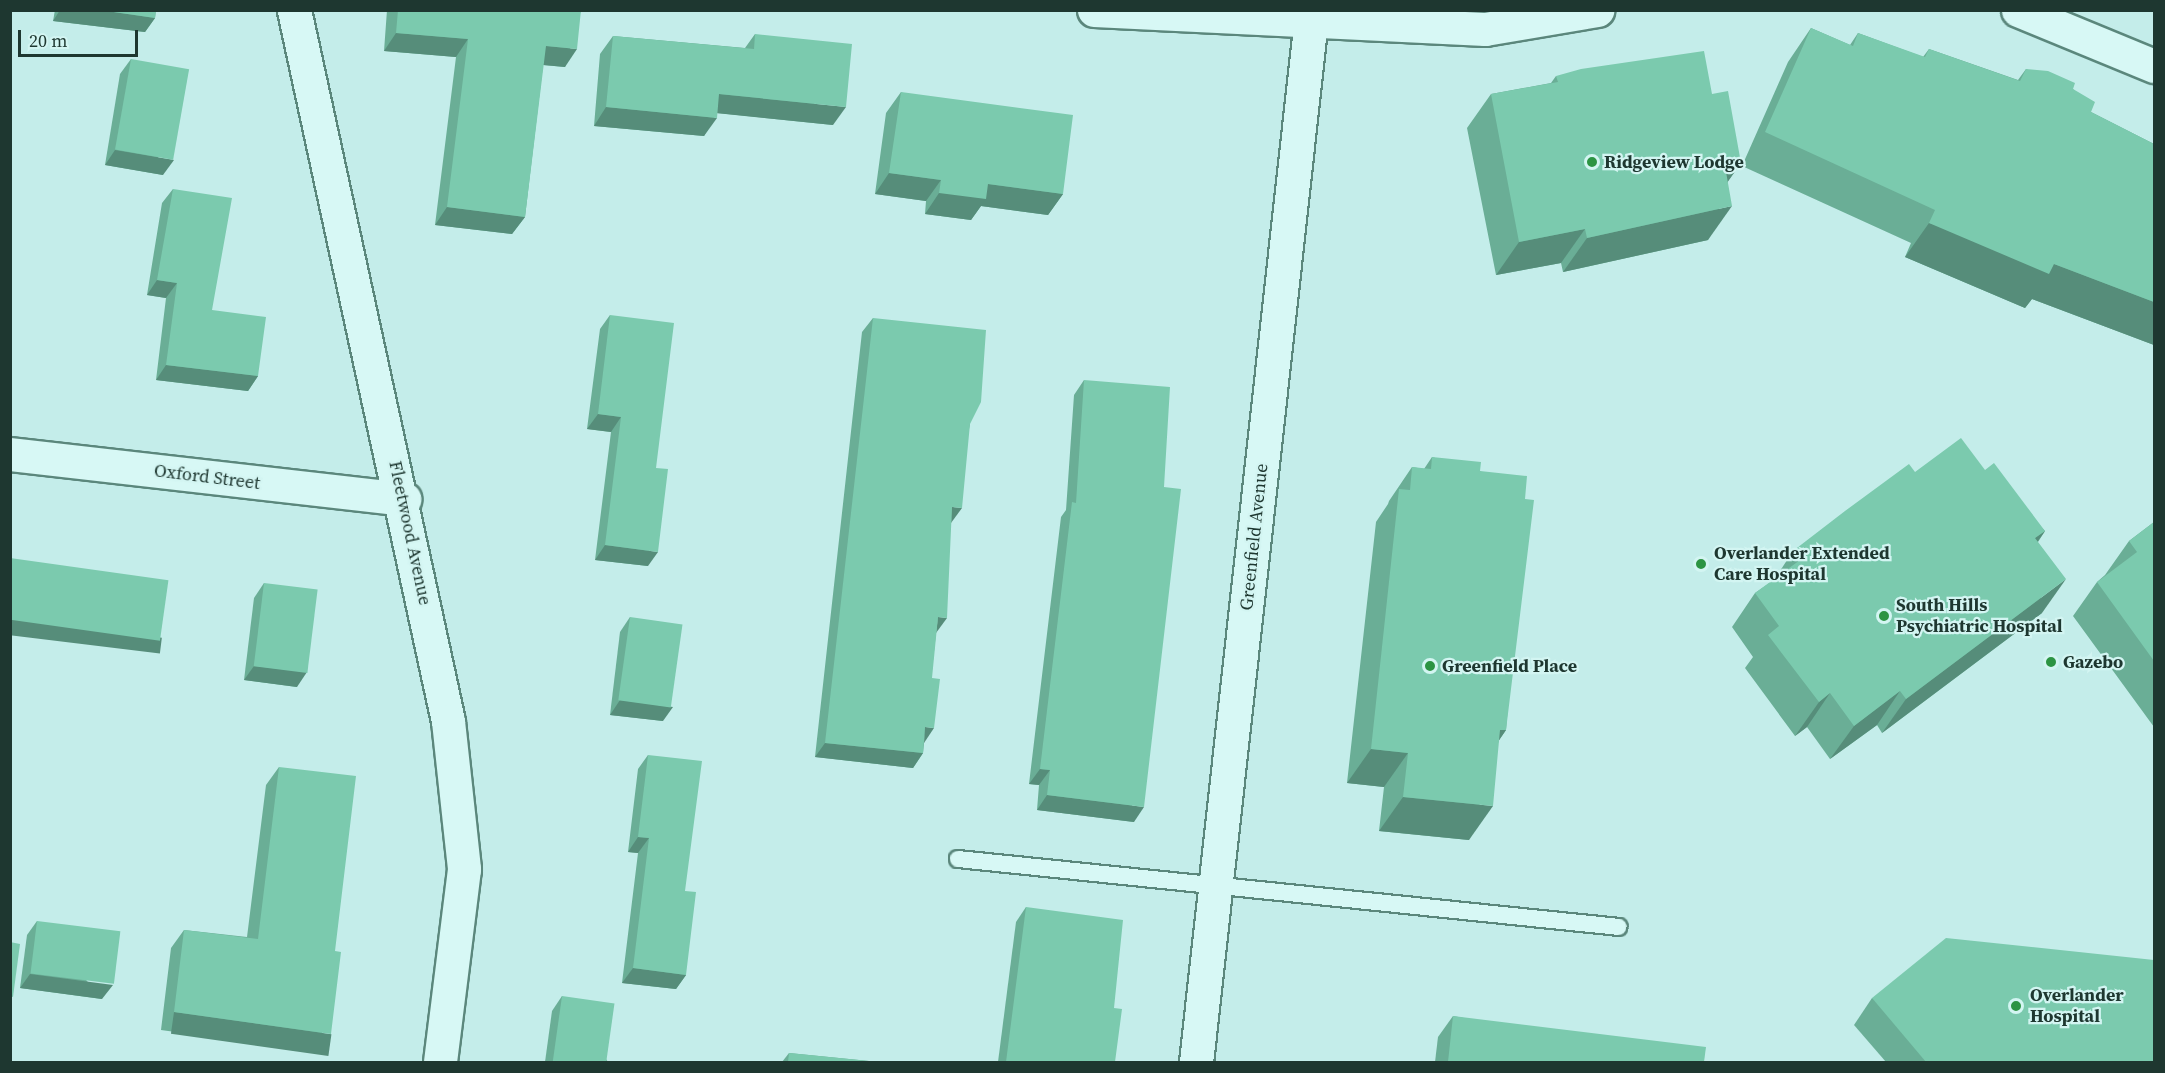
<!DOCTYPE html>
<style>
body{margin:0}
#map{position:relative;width:2165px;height:1073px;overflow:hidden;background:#c4edea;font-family:"Source Serif 4",serif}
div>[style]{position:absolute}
.roads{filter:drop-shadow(2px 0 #5b877c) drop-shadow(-2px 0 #5b877c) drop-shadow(0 2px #5b877c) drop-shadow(0 -2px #5b877c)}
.lane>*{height:16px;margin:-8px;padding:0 8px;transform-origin:8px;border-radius:8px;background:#d7f8f5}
.street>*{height:33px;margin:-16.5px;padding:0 16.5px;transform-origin:16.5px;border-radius:16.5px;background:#d7f8f5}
.wall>*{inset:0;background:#6aae96}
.shaded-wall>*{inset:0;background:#568d7a;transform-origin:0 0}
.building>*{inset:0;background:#7bcaae;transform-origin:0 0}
.dots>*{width:16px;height:16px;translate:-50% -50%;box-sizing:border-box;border:3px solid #d3f5f2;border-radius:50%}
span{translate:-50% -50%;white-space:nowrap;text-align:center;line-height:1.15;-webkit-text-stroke:4.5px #d3f5f2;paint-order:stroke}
.poi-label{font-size:18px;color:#1e3730;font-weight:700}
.left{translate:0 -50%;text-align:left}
.street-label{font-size:18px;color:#1e3730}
.frame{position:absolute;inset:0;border:12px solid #1e3730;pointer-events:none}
.scale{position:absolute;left:18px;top:30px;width:120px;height:27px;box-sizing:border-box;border:3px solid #1e3730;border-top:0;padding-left:8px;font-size:18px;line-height:21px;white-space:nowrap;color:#1e3730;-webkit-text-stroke:4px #d3f5f2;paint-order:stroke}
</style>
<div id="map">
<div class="roads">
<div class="lane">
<i style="left:958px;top:859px;width:664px;rotate:5.87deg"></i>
</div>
<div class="street">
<i style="left:294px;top:10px;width:727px;rotate:77.78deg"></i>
<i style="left:448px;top:721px;width:149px;rotate:83.8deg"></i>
<i style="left:464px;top:869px;width:194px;rotate:97.1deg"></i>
<i style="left:1094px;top:10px;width:391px;rotate:2.8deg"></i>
<i style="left:1485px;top:29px;width:114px;rotate:-9.6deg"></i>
<i style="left:2018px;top:10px;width:147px;rotate:22.4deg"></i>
<i style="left:10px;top:454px;width:397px;rotate:6.5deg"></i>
<i style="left:1196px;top:1062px;width:1058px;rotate:-83.71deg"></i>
</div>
</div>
<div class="wall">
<i style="clip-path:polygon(55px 10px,156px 10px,155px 18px,145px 32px,53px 21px)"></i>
<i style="clip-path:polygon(387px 10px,581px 10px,565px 67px,543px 65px,525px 217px,512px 234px,435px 225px,456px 57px,384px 51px)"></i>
<i style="clip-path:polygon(1811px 28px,1850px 45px,1858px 33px,1923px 57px,1929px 49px,2018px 80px,2026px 69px,2073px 89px,2091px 112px,2154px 144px,2154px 345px,2032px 299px,2025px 308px,1905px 257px,1911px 243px,1742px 166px,1788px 62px)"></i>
<i style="clip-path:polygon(755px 34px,833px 125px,717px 113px,704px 136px,594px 126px,600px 54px,613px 36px,745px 48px)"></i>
<i style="clip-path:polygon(131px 59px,163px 175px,105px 165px,120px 74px)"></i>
<i style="clip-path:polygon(1556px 76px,1712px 94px,1741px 163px,1728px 181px,1708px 240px,1563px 272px,1561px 263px,1496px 275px,1467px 128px,1491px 94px,1551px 83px)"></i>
<i style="clip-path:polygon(901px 92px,1063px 194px,1048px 215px,981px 206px,971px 220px,925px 214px,926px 201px,875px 194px,886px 113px)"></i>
<i style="clip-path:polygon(173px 189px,212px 310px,258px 376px,248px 391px,156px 380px,166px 298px,147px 295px,162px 203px)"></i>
<i style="clip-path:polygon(610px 315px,656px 468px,648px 566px,595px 560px,611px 432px,587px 429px,600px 329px)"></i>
<i style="clip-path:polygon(873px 318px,970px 424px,951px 522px,936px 633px,923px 753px,913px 768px,815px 757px,862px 332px)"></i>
<i style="clip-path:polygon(1084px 380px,1134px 822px,1037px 810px,1039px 785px,1029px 784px,1061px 517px,1066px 510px,1074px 395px)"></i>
<i style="clip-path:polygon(1432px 457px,1480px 471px,1525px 499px,1506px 730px,1499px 740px,1469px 840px,1379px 831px,1384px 787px,1347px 783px,1376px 522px,1388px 504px,1389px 501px,1412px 467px,1424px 469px)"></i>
<i style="clip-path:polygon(1985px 470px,2045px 531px,2038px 542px,2042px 613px,1882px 733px,1877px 725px,1830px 759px,1807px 727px,1795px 736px,1745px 668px,1753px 657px,1732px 627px,1755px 593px,1774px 580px,1793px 551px,1915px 472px)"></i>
<i style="clip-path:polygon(2154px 522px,2154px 727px,2073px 616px,2097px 582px,2105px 575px,2129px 541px)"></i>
<i style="clip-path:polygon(264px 583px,297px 687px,244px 680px,254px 598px)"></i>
<i style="clip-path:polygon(630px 617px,663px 721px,610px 715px,620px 632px)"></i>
<i style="clip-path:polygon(648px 755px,685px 891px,686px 975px,676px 989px,622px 983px,638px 853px,628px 852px,638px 769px)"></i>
<i style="clip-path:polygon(279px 767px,335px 951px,319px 1052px,161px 1030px,171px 948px,184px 930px,247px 937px,266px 785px)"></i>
<i style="clip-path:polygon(1026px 907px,1114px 1008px,1115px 1062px,998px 1062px,1016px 922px)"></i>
<i style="clip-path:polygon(37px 921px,102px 999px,20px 988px,27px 935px)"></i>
<i style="clip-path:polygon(562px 996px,608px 1062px,545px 1062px,552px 1011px)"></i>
<i style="clip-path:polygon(1872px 998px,2154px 1062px,1886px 1062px,1854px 1025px)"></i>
<i style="clip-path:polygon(1453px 1016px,1704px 1062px,1435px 1062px,1438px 1037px)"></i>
<i style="clip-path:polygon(789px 1053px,879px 1062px,782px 1062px)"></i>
</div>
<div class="shaded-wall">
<i style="clip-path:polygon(60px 10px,100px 10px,155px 18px,145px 32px,53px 21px)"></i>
<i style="clip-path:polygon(396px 33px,468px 39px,456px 57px,384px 51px)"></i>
<i style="clip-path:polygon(546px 46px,577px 49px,565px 67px,533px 64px)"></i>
<i style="clip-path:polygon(719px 94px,846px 107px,833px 125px,706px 112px)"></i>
<i style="clip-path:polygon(606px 107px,717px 118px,704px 136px,594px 126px)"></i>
<i style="clip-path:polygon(115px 150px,174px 160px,163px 175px,105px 165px)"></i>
<i style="clip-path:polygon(1741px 163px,1717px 197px,1725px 166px)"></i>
<i style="clip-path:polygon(889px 173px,941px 180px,926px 201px,875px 194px)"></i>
<i style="clip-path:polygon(988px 184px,1063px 194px,1048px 215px,981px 206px,971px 220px,925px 214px,939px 193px)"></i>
<i style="clip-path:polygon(1732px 206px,1708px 240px,1563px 272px,1587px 238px)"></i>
<i style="clip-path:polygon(447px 207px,525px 217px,512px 234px,435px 225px)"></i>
<i style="clip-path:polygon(1929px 223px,2054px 264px,2154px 302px,2154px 345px,2032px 299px,2025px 308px,1905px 257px)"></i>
<i style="clip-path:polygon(1585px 229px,1561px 263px,1496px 275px,1519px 242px)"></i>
<i style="clip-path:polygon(157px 280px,177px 283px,166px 298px,147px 295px)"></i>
<i style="clip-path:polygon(166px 365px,258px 376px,248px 391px,156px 380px)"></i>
<i style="clip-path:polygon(598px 414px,621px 417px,611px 432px,587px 429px)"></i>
<i style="clip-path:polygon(952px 507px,962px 508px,951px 523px)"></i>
<i style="clip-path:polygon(2045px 531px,2021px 565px,2035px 538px)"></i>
<i style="clip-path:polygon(605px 545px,658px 552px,648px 566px,595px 560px)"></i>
<i style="clip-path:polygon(2066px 579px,2042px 613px,1882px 733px,1906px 699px)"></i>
<i style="clip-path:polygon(938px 617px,947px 618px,936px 633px)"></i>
<i style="left:10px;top:619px;width:153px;height:16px;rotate:7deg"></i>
<i style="clip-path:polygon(254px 666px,307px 672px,297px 687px,244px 680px)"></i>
<i style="clip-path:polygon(1900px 691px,1877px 725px,1830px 759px,1854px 726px)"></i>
<i style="clip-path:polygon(1830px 693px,1807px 727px,1795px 736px,1819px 702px)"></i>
<i style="clip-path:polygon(620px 700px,673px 707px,663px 721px,610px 715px)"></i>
<i style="clip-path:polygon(925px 727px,934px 728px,924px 743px)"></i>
<i style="clip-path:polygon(1500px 730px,1506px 730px,1483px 764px)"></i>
<i style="clip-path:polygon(825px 743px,923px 753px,913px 768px,815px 757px)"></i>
<i style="clip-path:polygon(1371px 749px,1408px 753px,1384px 787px,1347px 783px)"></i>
<i style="clip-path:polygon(1040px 769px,1050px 770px,1039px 785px,1029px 784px)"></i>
<i style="clip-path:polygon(1047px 795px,1144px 807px,1134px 822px,1037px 810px)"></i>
<i style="clip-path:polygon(1403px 797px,1493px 806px,1469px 840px,1379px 831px)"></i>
<i style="clip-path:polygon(638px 837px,649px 838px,638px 853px,628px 852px)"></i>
<i style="clip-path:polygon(633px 968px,686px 975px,676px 989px,622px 983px)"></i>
<i style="clip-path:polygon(30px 974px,113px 985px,102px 999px,20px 988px)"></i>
<i style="left:174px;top:1012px;width:159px;height:22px;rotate:8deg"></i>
</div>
<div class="building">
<i style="clip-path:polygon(100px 10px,156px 10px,155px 18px)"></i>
<i style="clip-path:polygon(398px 10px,581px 10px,577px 49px,546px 46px,525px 217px,447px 207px,468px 39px,396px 33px)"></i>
<i style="clip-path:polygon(1811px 28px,1853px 46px,1858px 33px,1925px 57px,1929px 49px,2020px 81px,2026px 69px,2048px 71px,2075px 83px,2073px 89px,2095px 102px,2091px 112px,2154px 144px,2154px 302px,2054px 264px,2049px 274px,1929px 223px,1935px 210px,1765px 132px)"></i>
<i style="clip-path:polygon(755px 34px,852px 44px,846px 107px,719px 94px,717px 118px,606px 107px,613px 36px,754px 49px)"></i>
<i style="clip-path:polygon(1704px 51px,1712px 94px,1728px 91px,1741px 163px,1725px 166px,1732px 206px,1587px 238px,1585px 229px,1519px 242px,1491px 94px,1558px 82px,1556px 76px,1581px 69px)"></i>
<i style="left:131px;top:59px;width:59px;height:92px;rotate:10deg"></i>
<i style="clip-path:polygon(901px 92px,1073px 115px,1063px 194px,988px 184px,986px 199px,939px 193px,941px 180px,889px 173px)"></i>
<i style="clip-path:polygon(173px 189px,232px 198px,212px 310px,266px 317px,258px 376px,166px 365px,177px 283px,157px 280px)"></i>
<i style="clip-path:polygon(610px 315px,674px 323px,656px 468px,668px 469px,658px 552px,605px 545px,621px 417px,598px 414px)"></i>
<i style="clip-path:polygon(873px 318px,986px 330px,981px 402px,970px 424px,962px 508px,952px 507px,947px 618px,938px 617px,932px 678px,940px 679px,934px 728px,925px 727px,923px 753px,825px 743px)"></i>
<i style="clip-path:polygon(1084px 380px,1170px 387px,1164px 487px,1181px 489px,1144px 807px,1047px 795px,1050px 770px,1040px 769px,1072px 502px,1076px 503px)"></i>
<i style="clip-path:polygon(1961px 438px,1985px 470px,1994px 463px,2045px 531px,2035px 538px,2066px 579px,1906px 699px,1900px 691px,1854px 726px,1830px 693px,1819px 702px,1768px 635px,1779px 626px,1755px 593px,1800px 560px,1793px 551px,1845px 511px,1909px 464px,1915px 472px)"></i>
<i style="clip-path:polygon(1432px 457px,1481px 462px,1480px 471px,1527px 476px,1525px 499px,1534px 500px,1506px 730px,1500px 730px,1493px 806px,1403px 797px,1408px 753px,1371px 749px,1399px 489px,1410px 490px,1412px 467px,1431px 469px)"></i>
<i style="clip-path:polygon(2154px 522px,2154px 661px,2097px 582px,2137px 552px,2129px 541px)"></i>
<i style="left:10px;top:558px;width:160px;height:61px;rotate:8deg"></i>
<i style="left:264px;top:583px;width:54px;height:84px;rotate:7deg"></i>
<i style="left:630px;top:617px;width:53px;height:84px;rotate:8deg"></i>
<i style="clip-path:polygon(648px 755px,702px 761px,685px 891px,696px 892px,686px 975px,633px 968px,649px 838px,638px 837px)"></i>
<i style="clip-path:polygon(279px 767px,356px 776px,335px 951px,341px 952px,331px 1034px,174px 1012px,184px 930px,258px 939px)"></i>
<i style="clip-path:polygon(1026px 907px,1123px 920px,1114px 1008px,1122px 1009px,1115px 1062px,1006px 1062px)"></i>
<i style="left:37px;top:921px;width:84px;height:53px;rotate:7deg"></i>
<i style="clip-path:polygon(1946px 938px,2154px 960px,2154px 1062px,1926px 1062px,1872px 998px)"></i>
<i style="clip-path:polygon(10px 942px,20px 944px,13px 997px,10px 996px)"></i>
<i style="left:562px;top:996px;width:53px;height:67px;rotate:8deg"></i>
<i style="clip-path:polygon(1453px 1016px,1706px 1047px,1704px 1062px,1448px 1062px)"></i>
<i style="clip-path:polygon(789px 1053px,879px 1062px,788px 1062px)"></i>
</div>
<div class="dots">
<i style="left:1592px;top:162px;background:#2c9443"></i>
<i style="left:1701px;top:564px;background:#2c9443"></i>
<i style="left:1884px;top:616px;background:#2c9443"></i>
<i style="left:2051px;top:662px;background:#2c9443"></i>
<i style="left:1430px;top:666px;background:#2c9443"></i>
<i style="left:2016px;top:1006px;background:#2c9443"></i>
</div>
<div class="poi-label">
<span class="left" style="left:1604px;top:162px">Ridgeview Lodge</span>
<span class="left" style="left:1714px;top:564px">Overlander Extended<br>Care Hospital</span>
<span class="left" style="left:1896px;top:616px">South Hills<br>Psychiatric Hospital</span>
<span class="left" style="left:2063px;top:662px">Gazebo</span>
<span class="left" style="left:1442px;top:666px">Greenfield Place</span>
<span class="left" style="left:2030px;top:1006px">Overlander<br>Hospital</span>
</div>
<div class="street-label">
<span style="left:207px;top:477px;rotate:7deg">Oxford Street</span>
<span style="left:410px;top:533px;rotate:78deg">Fleetwood Avenue</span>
<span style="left:1254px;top:537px;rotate:-84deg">Greenfield Avenue</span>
</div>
<div class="frame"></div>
<div class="scale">20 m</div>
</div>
